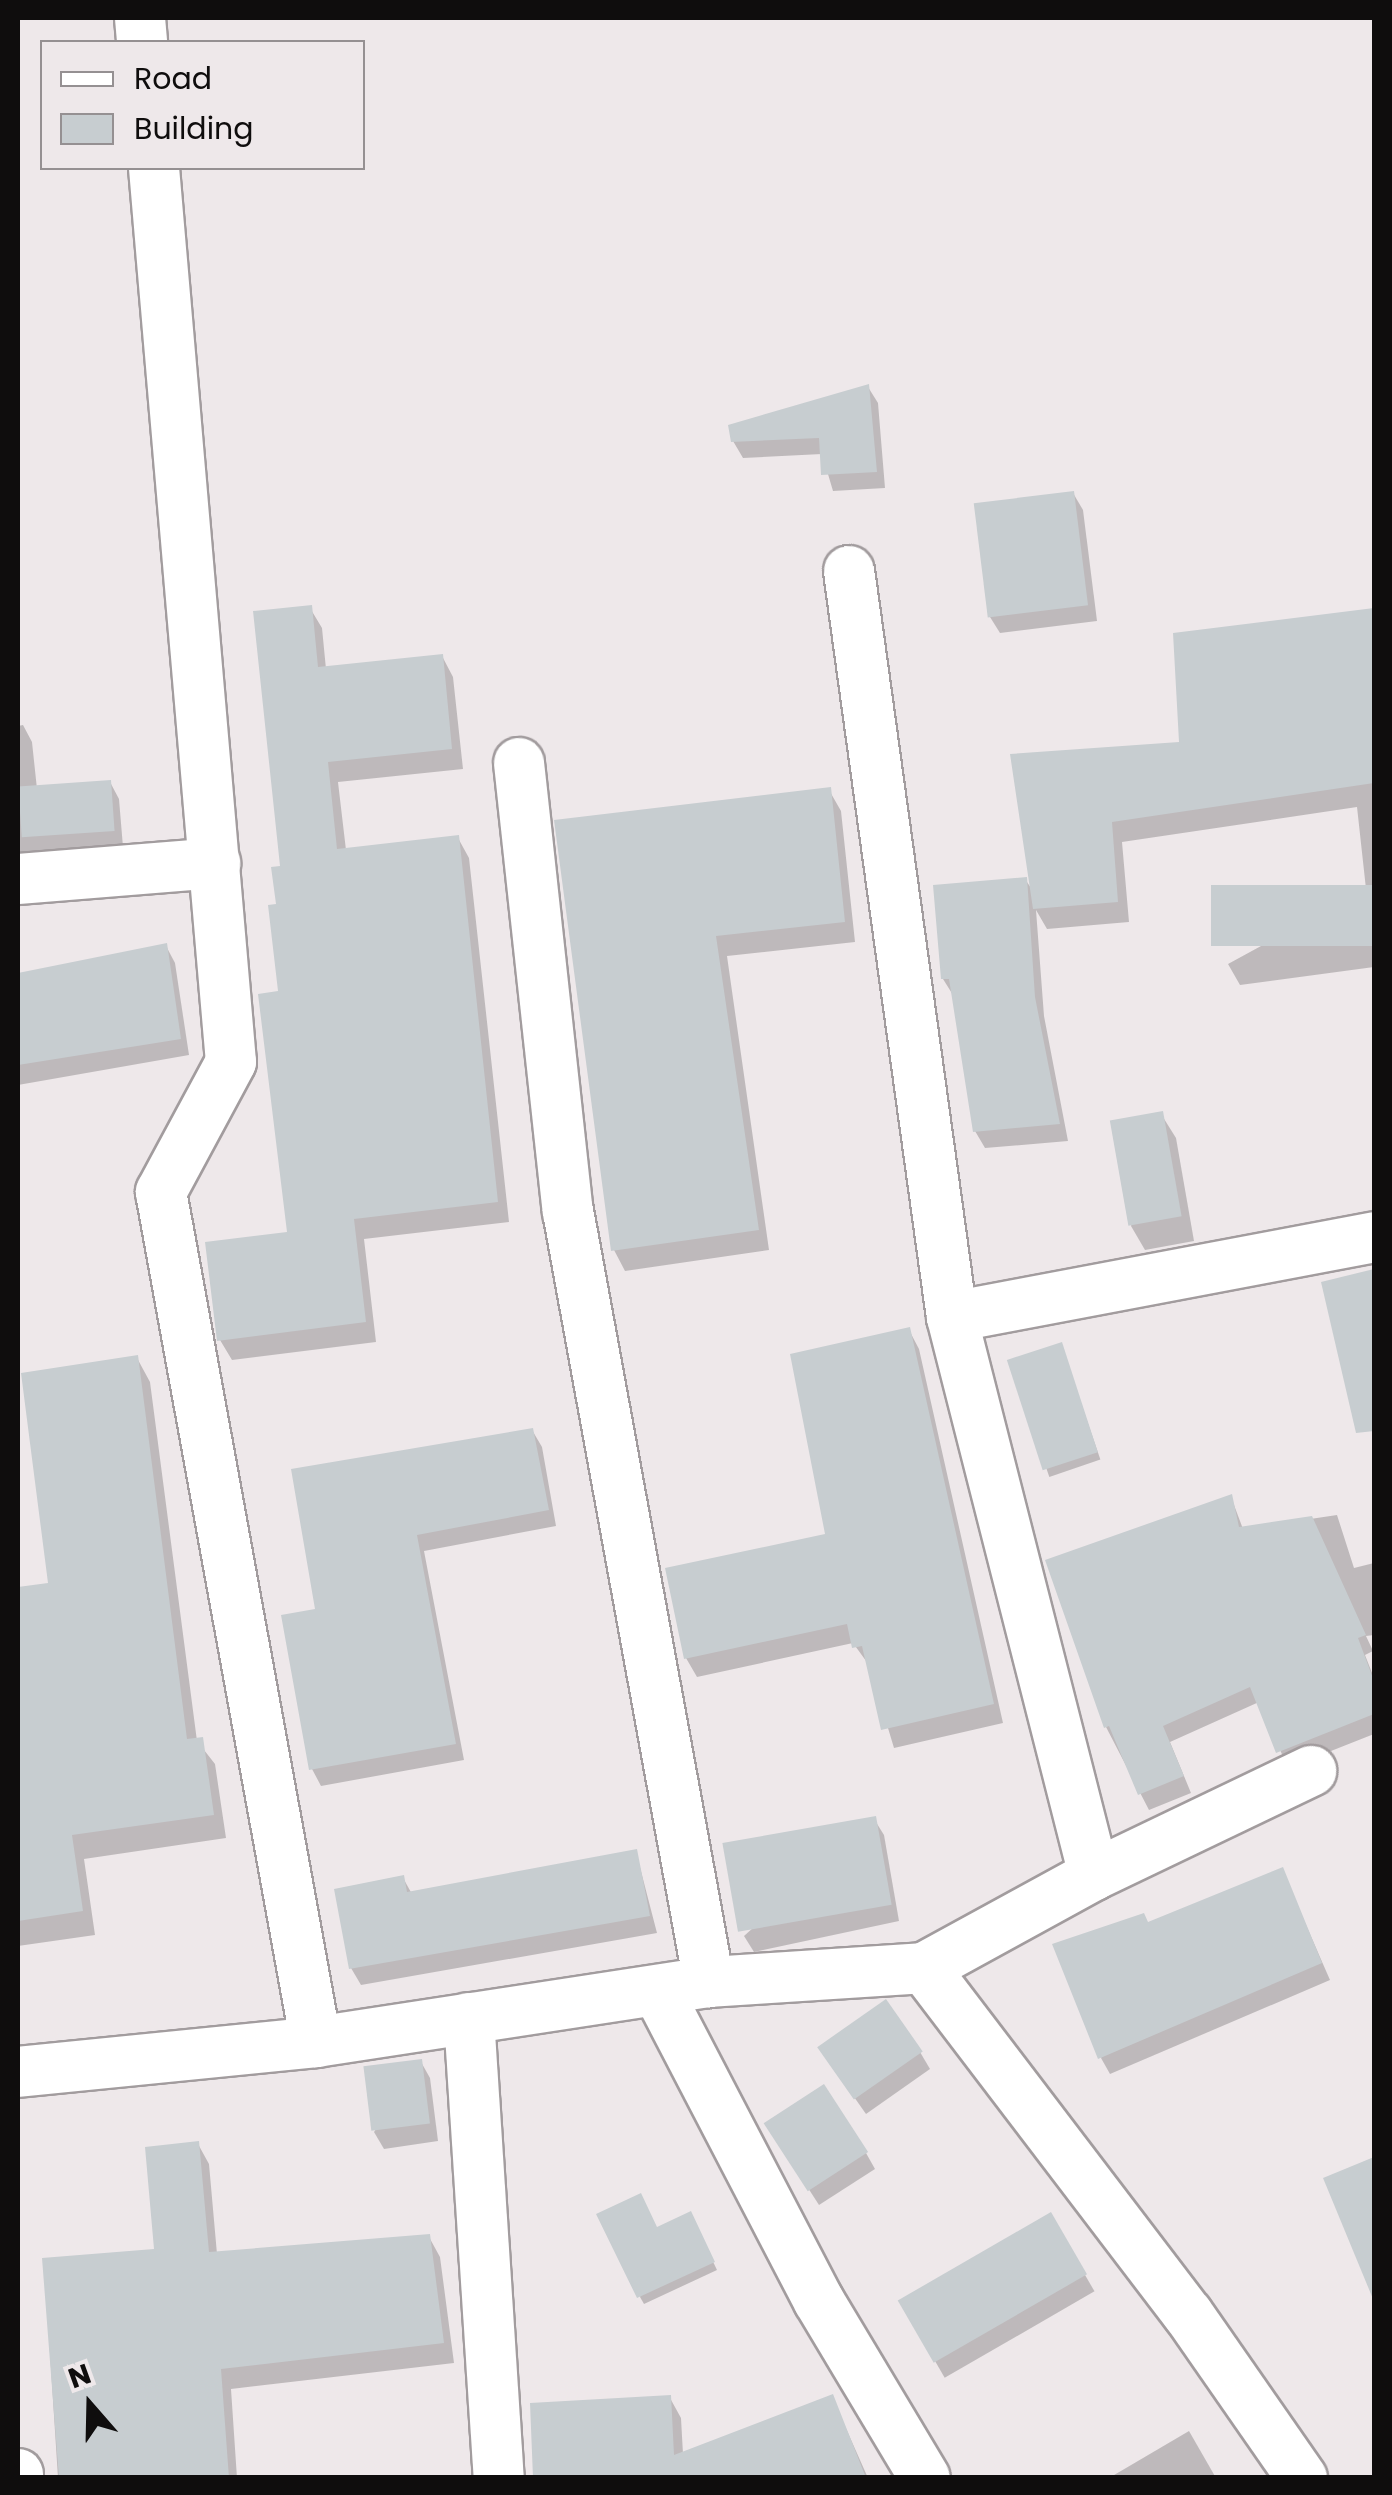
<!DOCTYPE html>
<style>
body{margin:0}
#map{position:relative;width:1392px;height:2495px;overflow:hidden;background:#eee8ea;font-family:Poppins,sans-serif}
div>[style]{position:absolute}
.shadow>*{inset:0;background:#0003;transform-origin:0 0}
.building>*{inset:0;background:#c7cdd0;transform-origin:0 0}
.roads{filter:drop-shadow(2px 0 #a29c9e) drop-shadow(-2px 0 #a29c9e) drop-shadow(0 2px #a29c9e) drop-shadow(0 -2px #a29c9e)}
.street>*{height:50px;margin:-25px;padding:0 25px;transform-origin:25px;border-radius:25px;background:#fff}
span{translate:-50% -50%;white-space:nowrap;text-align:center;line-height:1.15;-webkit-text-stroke:10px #eee8ea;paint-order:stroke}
.frame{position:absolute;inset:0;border:20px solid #0f0d0d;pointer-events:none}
.legend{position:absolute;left:40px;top:40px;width:325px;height:130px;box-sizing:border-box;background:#eee8ea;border:2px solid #959092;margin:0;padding:12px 18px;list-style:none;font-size:30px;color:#0f0d0d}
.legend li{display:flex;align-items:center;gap:20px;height:50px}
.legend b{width:50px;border:2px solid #959092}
.north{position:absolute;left:40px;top:2355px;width:100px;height:100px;-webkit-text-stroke:8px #eee8ea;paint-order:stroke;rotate:340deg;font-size:28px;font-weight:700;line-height:40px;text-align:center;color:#0f0d0d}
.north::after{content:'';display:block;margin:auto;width:35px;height:45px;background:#0f0d0d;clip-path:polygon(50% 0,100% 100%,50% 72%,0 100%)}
</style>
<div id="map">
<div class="shadow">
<i style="clip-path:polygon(868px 387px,878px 403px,885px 488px,833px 491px,822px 454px,743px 458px,733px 441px)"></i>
<i style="clip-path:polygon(1073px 493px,1083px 510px,1097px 621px,1000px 633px,990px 617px)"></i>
<i style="clip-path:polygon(310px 608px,322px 628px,326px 669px,442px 656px,453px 677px,463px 769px,338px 782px,346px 850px,458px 838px,469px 858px,509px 1222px,364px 1239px,376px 1342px,232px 1360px,220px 1340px,289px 1234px,278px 906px)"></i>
<i style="clip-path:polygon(1374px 610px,1374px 967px,1240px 985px,1228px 964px,1366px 889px,1357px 807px,1122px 842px,1129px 922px,1047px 929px,1036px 910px,1044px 1016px,1068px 1141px,985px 1148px,975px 1131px,953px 995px,943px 979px,1025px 879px,1033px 891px,1181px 744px,1176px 635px)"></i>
<i style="clip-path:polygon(23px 725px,32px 742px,37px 789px,110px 782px,119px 799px,123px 847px,18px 861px,18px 726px)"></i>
<i style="clip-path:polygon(829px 790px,841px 811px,855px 942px,727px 956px,769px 1250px,625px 1271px,614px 1250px,557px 822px)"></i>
<i style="clip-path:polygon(166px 946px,175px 963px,189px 1055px,18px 1085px,18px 976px)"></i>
<i style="clip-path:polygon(1161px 1114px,1176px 1138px,1194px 1241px,1145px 1250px,1131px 1226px)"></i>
<i style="clip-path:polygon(1374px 1272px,1374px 1417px,1324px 1284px)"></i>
<i style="clip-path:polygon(909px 1330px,919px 1349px,1003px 1723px,894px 1748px,869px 1665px,853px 1643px,697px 1677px,686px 1658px,828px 1536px)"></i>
<i style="left:1061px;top:1345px;width:121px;height:54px;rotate:71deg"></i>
<i style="clip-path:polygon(137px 1358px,150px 1382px,197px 1741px,215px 1764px,226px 1838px,84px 1859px,95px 1935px,18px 1946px,18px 1589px,51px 1585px)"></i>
<i style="clip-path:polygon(532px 1430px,542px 1447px,556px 1526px,424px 1551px,464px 1760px,321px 1786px,312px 1769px,318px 1611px)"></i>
<i style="clip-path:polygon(1231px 1497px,1243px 1529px,1337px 1515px,1354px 1568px,1374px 1563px,1374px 1635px,1366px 1636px,1373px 1651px,1365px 1655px,1374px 1678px,1374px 1734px,1288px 1768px,1259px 1702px,1170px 1742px,1191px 1793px,1149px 1810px,1106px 1727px)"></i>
<i style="clip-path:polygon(874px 1819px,884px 1835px,899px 1921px,754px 1952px,744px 1936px)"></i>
<i style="clip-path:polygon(636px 1852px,657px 1933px,361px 1985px,351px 1968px,403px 1878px,412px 1894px)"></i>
<i style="clip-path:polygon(1282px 1870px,1330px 1980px,1110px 2074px,1101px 2058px,1148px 1925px)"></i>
<i style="clip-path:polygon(920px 2052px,930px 2069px,866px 2114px,828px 2060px)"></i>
<i style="clip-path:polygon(421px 2062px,430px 2078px,438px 2141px,384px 2149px,374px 2132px)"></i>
<i style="clip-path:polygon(777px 2140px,866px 2153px,875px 2169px,819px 2205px)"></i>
<i style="clip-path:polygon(198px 2144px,209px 2164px,217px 2254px,429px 2237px,440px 2257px,454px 2363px,231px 2389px,237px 2478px,58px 2478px,44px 2260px,157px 2251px)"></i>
<i style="clip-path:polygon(1374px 2160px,1374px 2295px,1327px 2179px)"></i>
<i style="left:1051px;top:2216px;width:87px;height:173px;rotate:60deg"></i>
<i style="clip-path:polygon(694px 2222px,717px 2270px,644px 2304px,640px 2297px,657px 2230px)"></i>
<i style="clip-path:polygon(832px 2397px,868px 2478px,535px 2478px,670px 2398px,681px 2418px,683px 2454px)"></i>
<i style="clip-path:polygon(1189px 2431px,1216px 2478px,1109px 2478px)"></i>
</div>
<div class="building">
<i style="clip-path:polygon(869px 384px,877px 472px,821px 475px,819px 438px,731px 442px,728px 425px)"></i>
<i style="left:1074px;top:491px;width:115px;height:101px;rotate:83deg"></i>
<i style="clip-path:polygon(312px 605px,318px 667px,443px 654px,452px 749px,328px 762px,337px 849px,459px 835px,498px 1202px,354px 1219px,366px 1322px,217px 1341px,205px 1242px,287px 1232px,258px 994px,278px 991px,268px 905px,276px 904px,271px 867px,280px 866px,253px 611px)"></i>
<i style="clip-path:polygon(1374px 608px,1374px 783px,1112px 822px,1118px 902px,1033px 909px,1010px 754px,1179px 742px,1173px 633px)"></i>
<i style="left:111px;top:780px;width:51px;height:93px;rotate:86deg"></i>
<i style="clip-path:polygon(831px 787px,845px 922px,716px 936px,759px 1230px,611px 1251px,554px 820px)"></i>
<i style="clip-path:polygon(1027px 877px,1035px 997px,1060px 1124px,973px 1132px,949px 979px,941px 979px,933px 885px)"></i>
<i style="left:1374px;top:885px;width:61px;height:163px;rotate:90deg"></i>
<i style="clip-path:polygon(167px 943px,181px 1039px,18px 1065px,18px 973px)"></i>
<i style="left:1163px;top:1111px;width:107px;height:54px;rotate:80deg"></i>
<i style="clip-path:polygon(1374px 1269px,1374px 1431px,1356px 1433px,1321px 1282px)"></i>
<i style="clip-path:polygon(910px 1327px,994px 1704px,881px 1730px,862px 1646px,852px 1648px,847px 1624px,684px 1659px,665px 1568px,825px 1534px,790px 1354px)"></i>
<i style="left:1062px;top:1342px;width:116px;height:58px;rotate:72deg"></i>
<i style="clip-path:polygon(138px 1355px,187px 1739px,203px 1737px,214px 1815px,72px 1835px,83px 1911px,18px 1921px,18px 1587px,48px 1583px,21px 1373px)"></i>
<i style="clip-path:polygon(533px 1428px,549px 1510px,417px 1535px,456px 1744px,309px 1770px,281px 1615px,315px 1609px,291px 1469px)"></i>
<i style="clip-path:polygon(1232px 1494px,1239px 1527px,1312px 1516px,1366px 1635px,1358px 1638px,1374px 1681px,1374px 1714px,1276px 1753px,1250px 1687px,1163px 1726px,1184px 1776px,1138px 1795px,1109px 1726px,1104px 1728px,1045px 1560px)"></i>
<i style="left:876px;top:1816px;width:90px;height:156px;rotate:80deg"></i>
<i style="clip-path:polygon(637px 1849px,650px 1916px,349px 1969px,334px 1889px,404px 1875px,407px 1892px)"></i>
<i style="clip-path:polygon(1283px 1867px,1322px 1963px,1098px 2059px,1052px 1944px,1144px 1913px,1148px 1922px)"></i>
<i style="left:886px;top:1999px;width:64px;height:84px;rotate:55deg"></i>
<i style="left:422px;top:2059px;width:65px;height:59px;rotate:83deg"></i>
<i style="left:824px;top:2084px;width:81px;height:72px;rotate:57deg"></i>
<i style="clip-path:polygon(199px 2141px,209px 2252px,430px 2234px,444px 2343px,221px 2369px,229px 2478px,59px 2478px,42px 2258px,154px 2249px,145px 2147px)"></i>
<i style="clip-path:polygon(1374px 2157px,1374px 2299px,1373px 2299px,1323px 2178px)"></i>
<i style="clip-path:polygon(641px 2193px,657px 2227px,691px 2211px,715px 2262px,637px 2298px,596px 2214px)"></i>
<i style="left:1051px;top:2212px;width:72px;height:177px;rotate:60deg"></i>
<i style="clip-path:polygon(833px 2394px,866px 2478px,533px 2478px,530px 2403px,671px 2395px,674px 2455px)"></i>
</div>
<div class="roads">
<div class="street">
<i style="left:140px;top:18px;width:24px;rotate:85deg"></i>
<i style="left:154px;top:168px;width:897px;rotate:85.08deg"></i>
<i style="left:231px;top:1062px;width:148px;rotate:118.3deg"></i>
<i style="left:161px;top:1192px;width:864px;rotate:79.67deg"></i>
<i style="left:849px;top:571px;width:753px;rotate:82.14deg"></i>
<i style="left:519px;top:763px;width:451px;rotate:83.8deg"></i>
<i style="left:568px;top:1211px;width:784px;rotate:79.64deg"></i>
<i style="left:18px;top:879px;width:198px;rotate:-4.6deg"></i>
<i style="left:1094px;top:1875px;width:241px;rotate:-25.6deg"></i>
<i style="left:924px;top:1968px;width:194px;rotate:-28.7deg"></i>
<i style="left:1094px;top:1875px;width:576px;rotate:-104.28deg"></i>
<i style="left:952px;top:1317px;width:430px;rotate:-10.7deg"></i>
<i style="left:658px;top:1992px;width:348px;rotate:62.5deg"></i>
<i style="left:819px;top:2301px;width:206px;rotate:59.1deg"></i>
<i style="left:469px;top:2018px;width:461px;rotate:86.3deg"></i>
<i style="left:18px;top:2072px;width:300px;rotate:-5.7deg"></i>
<i style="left:316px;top:2042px;width:398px;rotate:-8.7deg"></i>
<i style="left:709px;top:1982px;width:215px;rotate:-3.7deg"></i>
<i style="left:924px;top:1968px;width:435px;rotate:52.7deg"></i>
<i style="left:1188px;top:2314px;width:200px;rotate:55.2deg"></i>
<i style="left:18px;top:2474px;width:4px;rotate:90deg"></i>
</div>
</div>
<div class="frame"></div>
<ul class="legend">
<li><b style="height:12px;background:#fff"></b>Road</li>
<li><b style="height:28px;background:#c7cdd0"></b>Building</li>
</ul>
<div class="north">N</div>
</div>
